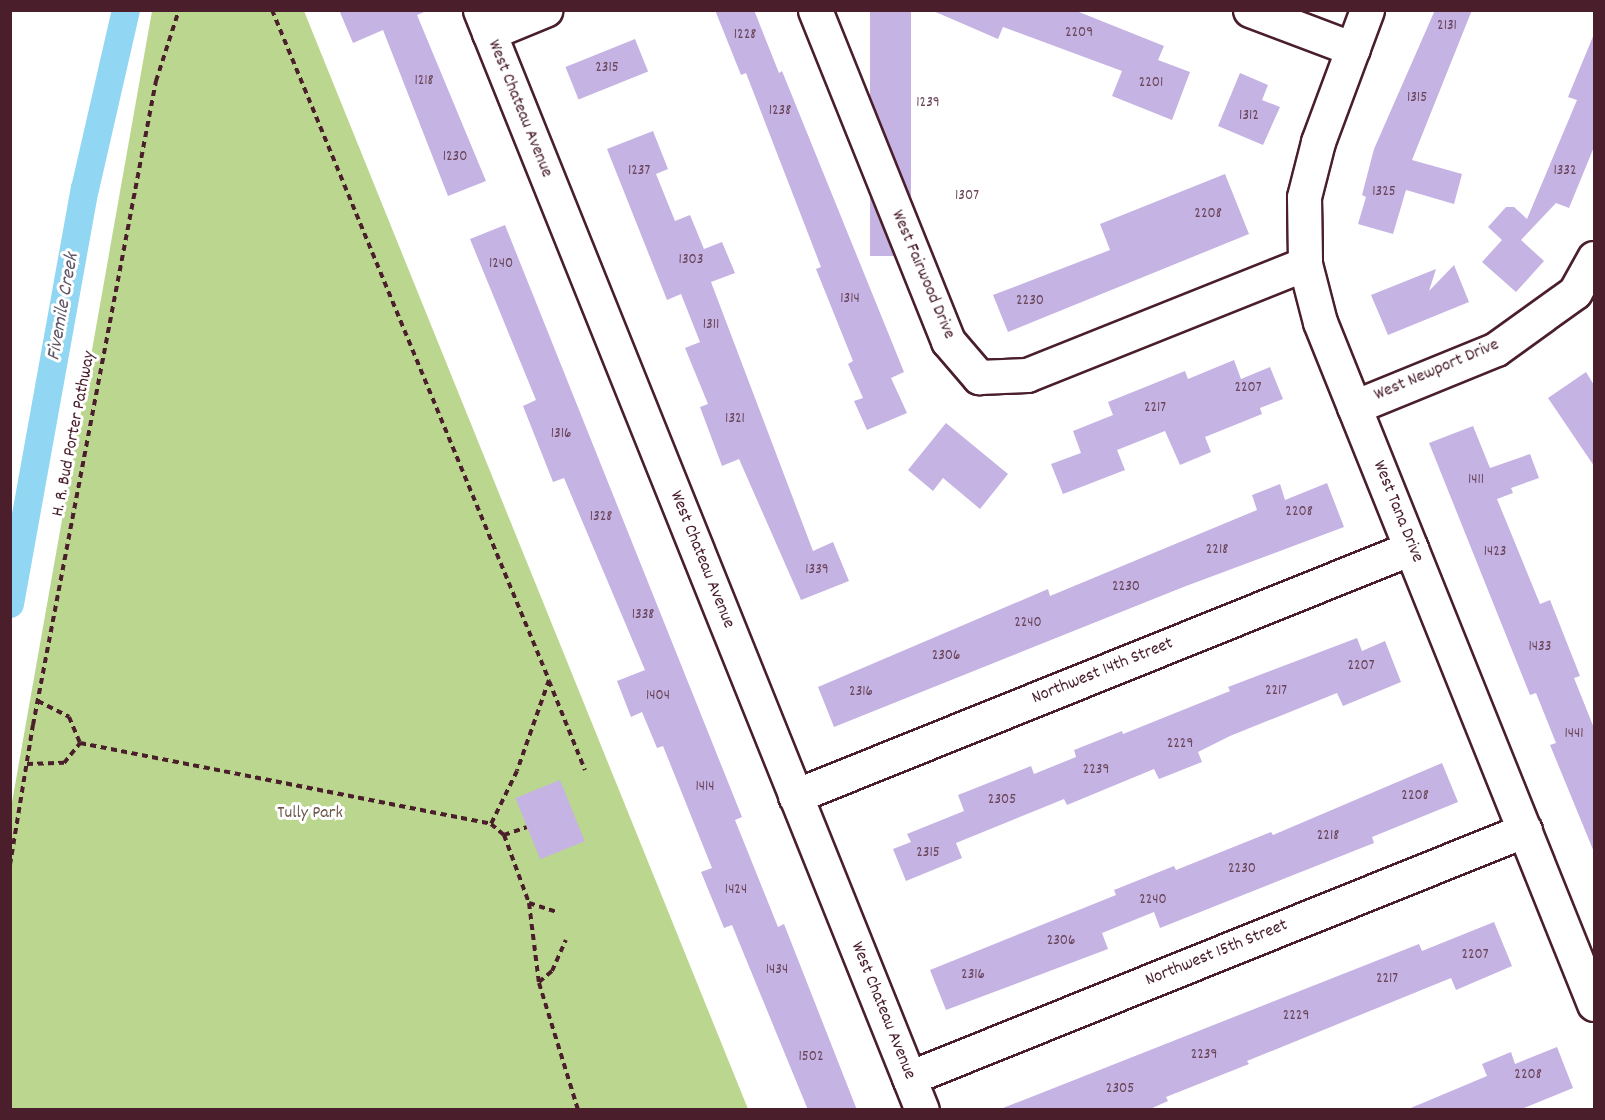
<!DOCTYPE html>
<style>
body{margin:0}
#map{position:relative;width:1605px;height:1120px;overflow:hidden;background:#fff;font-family:Dekko,sans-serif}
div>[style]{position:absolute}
.green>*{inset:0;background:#bbd68e}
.canal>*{height:28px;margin:-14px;padding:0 14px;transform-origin:14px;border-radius:14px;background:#91d6f3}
.building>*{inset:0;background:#c5b3e3;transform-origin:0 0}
.path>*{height:4px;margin-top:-2px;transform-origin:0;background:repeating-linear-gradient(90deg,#4a1f2b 0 6px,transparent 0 10.5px)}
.roads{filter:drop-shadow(2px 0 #4a1f2b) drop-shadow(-2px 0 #4a1f2b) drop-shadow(0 2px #4a1f2b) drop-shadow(0 -2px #4a1f2b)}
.minor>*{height:33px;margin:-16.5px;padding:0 16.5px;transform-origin:16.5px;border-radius:16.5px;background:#fff}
span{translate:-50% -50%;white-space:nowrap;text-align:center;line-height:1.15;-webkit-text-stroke:6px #fff;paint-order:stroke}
.number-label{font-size:15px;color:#694459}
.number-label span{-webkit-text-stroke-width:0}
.street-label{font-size:18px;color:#4a1f2b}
.park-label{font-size:18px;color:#6c5649}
.water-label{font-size:20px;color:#5f5667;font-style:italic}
.frame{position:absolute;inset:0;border:12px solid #4a1f2b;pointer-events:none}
</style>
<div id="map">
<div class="green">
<i style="clip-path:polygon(152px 11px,304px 11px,748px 1109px,11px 1110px,11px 808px)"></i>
</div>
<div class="canal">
<i style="left:10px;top:604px;width:422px;rotate:-79.8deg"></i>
<i style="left:85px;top:189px;width:184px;rotate:-77.1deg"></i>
</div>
<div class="building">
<i style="clip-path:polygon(339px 10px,429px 10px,417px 15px,486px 181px,448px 196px,383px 30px,353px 43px)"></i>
<i style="clip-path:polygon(715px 10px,754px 10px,779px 73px,782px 71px,904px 372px,891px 378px,907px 413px,867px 430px,854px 401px,863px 398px,848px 364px,853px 361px,816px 269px,821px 267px,746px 73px,741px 75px)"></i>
<i style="left:870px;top:10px;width:41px;height:246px"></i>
<i style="clip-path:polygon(931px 10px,1074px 10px,1164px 46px,1158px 60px,1190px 72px,1172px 120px,1112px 96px,1122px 71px,1003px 27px,998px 39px)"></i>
<i style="clip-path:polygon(1435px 10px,1472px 10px,1412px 160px,1462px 174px,1454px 204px,1406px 190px,1393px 234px,1358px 224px,1366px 197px,1362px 195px,1374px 149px)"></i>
<i style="clip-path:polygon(1594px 34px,1594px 147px,1569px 208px,1556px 203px,1521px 240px,1544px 261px,1516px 292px,1482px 262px,1502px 240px,1488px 227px,1506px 207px,1514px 207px,1527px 219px,1577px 100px,1568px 97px)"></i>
<i style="left:635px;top:39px;width:35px;height:75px;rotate:68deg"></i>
<i style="clip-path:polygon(1240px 73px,1268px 85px,1262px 100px,1280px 107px,1263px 145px,1218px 126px)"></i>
<i style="clip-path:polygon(653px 131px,668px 169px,656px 174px,675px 221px,690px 215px,704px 249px,722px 242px,735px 273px,711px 282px,813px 551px,833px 542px,849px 581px,801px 600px,739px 459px,722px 466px,700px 407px,708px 404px,685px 348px,700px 342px,681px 294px,667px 300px,607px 149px)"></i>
<i style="clip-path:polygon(1225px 174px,1249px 234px,1008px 332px,993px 295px,1110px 250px,1100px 224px)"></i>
<i style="clip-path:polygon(505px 225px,742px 817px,735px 820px,778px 927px,784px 924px,857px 1110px,808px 1110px,732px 925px,724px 928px,701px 872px,712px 868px,663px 746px,657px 748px,642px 712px,631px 717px,617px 681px,645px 670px,564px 478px,553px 482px,523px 406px,536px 400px,470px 239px)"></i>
<i style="clip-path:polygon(1454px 265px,1469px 302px,1388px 335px,1371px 295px,1436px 269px,1429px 291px)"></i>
<i style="clip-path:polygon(1234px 360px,1241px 379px,1270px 367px,1283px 399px,1260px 408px,1262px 414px,1205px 437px,1211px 452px,1180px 465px,1165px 431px,1117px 450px,1125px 470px,1063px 494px,1051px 464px,1081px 453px,1073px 431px,1113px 415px,1108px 402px,1185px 371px,1188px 379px)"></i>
<i style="clip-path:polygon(1586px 372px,1594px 385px,1594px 466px,1548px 398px)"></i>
<i style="clip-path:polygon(946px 423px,1008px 474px,980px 509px,943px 478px,933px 491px,908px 470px)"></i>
<i style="clip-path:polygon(1473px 426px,1490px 468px,1530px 454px,1539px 478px,1511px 488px,1513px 493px,1497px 499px,1540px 604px,1550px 600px,1580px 676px,1574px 678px,1594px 728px,1594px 852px,1550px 745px,1556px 743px,1536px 693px,1530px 695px,1429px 443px)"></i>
<i style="clip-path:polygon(1327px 483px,1344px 527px,1186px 586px,834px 727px,818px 687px,1048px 589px,1050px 596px,1257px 510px,1252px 495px,1280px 484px,1285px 500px)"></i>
<i style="clip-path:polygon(1357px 638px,1362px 651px,1385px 641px,1401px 682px,1343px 706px,1337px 693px,1230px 736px,1198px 752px,1202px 762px,1159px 779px,1154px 769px,1067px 805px,1064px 799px,956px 843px,962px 858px,906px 881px,893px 849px,911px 842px,907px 834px,964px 811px,958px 795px,1031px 766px,1034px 774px,1076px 757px,1074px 750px,1122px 731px,1123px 734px,1230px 691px,1228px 687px)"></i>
<i style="clip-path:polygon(1442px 763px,1458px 802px,1372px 837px,1374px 843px,1160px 928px,1154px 912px,1102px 933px,1108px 949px,946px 1010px,930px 970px,1116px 895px,1114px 890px,1174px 866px,1176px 870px,1271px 832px,1273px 835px)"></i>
<i style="left:560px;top:780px;width:66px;height:48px;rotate:68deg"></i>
<i style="clip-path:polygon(1494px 922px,1512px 966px,1456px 990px,1451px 978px,1247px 1061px,1249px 1064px,1166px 1097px,1168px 1101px,1148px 1110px,998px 1110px,1419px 944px,1422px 951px)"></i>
<i style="clip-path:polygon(1557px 1047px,1573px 1088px,1519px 1110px,1406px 1110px,1487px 1076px,1482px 1064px,1511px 1052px,1515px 1064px)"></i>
</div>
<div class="path">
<i style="left:272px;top:10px;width:725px;rotate:67.54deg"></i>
<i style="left:549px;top:680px;width:96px;rotate:109.4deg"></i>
<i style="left:517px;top:771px;width:59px;rotate:116.1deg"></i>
<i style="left:549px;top:681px;width:96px;rotate:68deg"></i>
<i style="left:38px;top:701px;width:35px;rotate:27deg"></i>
<i style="left:69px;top:717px;width:28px;rotate:67deg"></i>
<i style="left:80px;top:743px;width:419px;rotate:11.1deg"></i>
<i style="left:491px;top:824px;width:17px;rotate:40deg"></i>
<i style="left:504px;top:835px;width:72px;rotate:69.8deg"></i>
<i style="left:529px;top:903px;width:81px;rotate:82.9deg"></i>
<i style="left:539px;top:983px;width:133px;rotate:72.9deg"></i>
<i style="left:27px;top:764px;width:37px;rotate:-2deg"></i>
<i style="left:64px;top:763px;width:26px;rotate:-51deg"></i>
<i style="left:504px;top:835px;width:24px;rotate:-19deg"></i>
<i style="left:10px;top:865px;width:142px;rotate:-80.7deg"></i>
<i style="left:33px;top:725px;width:656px;rotate:-79.19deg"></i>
<i style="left:156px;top:81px;width:75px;rotate:-72.1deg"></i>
<i style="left:529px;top:903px;width:29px;rotate:18deg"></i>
<i style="left:539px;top:982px;width:17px;rotate:-40deg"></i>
<i style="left:552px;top:971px;width:34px;rotate:-66deg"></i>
</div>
<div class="roads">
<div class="minor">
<i style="left:480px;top:10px;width:1185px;rotate:68.11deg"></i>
<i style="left:815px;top:10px;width:357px;rotate:68.1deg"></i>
<i style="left:948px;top:341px;width:48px;rotate:49.3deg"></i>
<i style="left:979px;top:377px;width:48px;rotate:-2.4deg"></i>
<i style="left:1027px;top:375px;width:299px;rotate:-21.8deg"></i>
<i style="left:1250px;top:10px;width:110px;rotate:20.7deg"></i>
<i style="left:1367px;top:10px;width:141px;rotate:110.4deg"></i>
<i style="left:1318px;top:142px;width:57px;rotate:104.3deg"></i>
<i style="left:1304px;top:197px;width:67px;rotate:89.1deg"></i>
<i style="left:1305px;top:264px;width:60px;rotate:75.5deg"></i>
<i style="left:1320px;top:322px;width:735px;rotate:68.11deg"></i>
<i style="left:489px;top:33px;width:61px;rotate:-22.3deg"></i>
<i style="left:1354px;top:407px;width:153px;rotate:-22.2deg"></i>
<i style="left:1496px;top:349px;width:97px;rotate:-35.8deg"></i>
<i style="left:1575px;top:292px;width:39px;rotate:-61deg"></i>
<i style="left:795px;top:796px;width:664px;rotate:-21.93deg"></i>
<i style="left:909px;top:1078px;width:664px;rotate:-21.93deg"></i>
</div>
</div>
<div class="number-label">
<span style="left:1447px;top:27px">2131</span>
<span style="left:1079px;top:34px">2209</span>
<span style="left:745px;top:36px">1228</span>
<span style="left:607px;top:69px">2315</span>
<span style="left:424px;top:82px">1218</span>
<span style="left:1151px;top:84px">2201</span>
<span style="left:1417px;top:99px">1315</span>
<span style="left:928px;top:104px">1239</span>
<span style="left:780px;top:112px">1238</span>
<span style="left:1249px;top:117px">1312</span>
<span style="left:455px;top:158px">1230</span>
<span style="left:639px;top:172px">1237</span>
<span style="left:1565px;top:172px">1332</span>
<span style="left:1384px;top:193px">1325</span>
<span style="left:967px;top:197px">1307</span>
<span style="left:1208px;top:215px">2208</span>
<span style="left:691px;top:261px">1303</span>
<span style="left:501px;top:265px">1240</span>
<span style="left:850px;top:300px">1314</span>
<span style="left:1030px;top:302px">2230</span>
<span style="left:711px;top:326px">1311</span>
<span style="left:1248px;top:389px">2207</span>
<span style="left:1155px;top:409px">2217</span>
<span style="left:735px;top:420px">1321</span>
<span style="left:561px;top:435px">1316</span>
<span style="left:1476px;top:481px">1411</span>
<span style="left:1299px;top:513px">2208</span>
<span style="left:601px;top:518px">1328</span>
<span style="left:1217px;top:551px">2218</span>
<span style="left:1495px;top:553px">1423</span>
<span style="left:817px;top:571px">1339</span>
<span style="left:1126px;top:588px">2230</span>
<span style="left:643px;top:616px">1338</span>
<span style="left:1028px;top:624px">2240</span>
<span style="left:1540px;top:648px">1433</span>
<span style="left:946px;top:657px">2306</span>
<span style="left:1361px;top:667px">2207</span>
<span style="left:1276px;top:692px">2217</span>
<span style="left:861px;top:693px">2316</span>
<span style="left:658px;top:697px">1404</span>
<span style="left:1574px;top:735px">1441</span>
<span style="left:1180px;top:745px">2229</span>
<span style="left:1096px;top:771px">2239</span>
<span style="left:705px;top:788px">1414</span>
<span style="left:1415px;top:797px">2208</span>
<span style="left:1002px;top:801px">2305</span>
<span style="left:1328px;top:837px">2218</span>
<span style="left:928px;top:854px">2315</span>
<span style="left:1242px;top:870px">2230</span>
<span style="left:736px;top:891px">1424</span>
<span style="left:1153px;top:901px">2240</span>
<span style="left:1061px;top:942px">2306</span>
<span style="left:1475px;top:956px">2207</span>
<span style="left:777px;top:971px">1434</span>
<span style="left:973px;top:976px">2316</span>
<span style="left:1387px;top:980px">2217</span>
<span style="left:1296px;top:1017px">2229</span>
<span style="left:1204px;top:1056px">2239</span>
<span style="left:811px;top:1058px">1502</span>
<span style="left:1528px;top:1076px">2208</span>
<span style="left:1120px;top:1090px">2305</span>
</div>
<div class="street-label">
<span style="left:519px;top:109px;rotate:68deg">West Chateau Avenue</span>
<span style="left:922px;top:275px;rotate:67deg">West Fairwood Drive</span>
<span style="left:1437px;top:371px;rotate:-23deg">West Newport Drive</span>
<span style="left:75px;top:434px;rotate:-79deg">H. R. Bud Porter Pathway</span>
<span style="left:1397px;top:512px;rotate:68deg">West Tana Drive</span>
<span style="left:701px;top:560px;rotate:68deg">West Chateau Avenue</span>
<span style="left:1103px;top:672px;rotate:-22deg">Northwest 14th Street</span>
<span style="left:1217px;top:954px;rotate:-22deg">Northwest 15th Street</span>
<span style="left:882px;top:1011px;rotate:68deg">West Chateau Avenue</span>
</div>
<div class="park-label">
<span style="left:310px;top:814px">Tully Park</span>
</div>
<div class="water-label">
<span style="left:64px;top:307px;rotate:-80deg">Fivemile Creek</span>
</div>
<div class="frame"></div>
</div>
